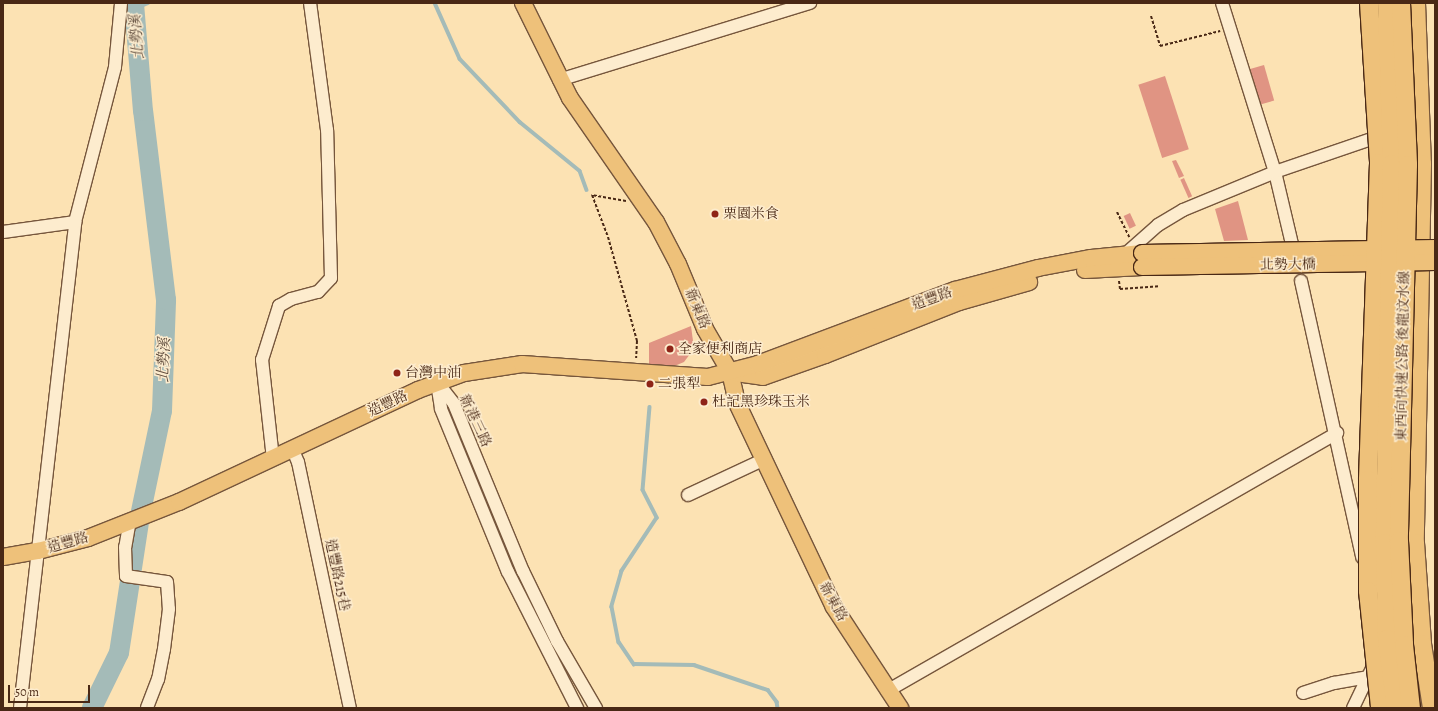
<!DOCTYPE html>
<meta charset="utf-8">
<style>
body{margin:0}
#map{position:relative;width:1438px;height:711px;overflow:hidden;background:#fce2b3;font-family:Alegreya,"Noto Serif TC",serif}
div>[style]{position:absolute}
.stream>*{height:3.5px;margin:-1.75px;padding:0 1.75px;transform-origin:1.75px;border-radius:1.75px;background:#a4bbb8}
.river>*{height:20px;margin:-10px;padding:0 10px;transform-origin:10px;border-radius:10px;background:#a4bbb8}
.building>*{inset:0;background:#e09483;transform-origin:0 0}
.path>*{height:2px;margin-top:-1px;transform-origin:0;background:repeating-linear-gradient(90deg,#492815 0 3px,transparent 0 5px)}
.roads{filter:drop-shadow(1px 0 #76563c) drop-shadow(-1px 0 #76563c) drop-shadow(0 1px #76563c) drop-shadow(0 -1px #76563c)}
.minor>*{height:12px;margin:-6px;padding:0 6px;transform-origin:6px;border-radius:6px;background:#fdecce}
.major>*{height:16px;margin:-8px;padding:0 8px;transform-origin:8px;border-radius:8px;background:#eec17a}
.highway>*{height:18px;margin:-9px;padding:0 9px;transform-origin:9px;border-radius:9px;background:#eec17a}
.bridges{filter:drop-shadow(1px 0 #492815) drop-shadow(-1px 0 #492815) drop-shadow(0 1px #492815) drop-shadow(0 -1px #492815)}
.major-bridge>*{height:16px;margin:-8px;padding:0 8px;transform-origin:8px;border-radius:8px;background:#eec17a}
.highway-bridge>*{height:18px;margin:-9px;padding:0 9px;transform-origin:9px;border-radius:9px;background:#eec17a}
.dots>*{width:11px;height:11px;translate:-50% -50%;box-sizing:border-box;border:2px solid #fdecce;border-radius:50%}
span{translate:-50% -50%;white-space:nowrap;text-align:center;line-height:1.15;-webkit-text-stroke:3px #fdecce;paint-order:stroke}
.poi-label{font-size:14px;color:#492815}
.left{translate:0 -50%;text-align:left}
.street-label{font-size:14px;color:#492815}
.water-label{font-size:15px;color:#604d3e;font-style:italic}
.frame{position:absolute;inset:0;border:4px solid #492815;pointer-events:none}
.scale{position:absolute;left:8px;top:685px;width:82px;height:18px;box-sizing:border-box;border:2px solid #492815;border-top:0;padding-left:5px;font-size:12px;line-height:14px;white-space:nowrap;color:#492815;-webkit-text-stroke:3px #fdecce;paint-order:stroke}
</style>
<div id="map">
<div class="stream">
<i style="left:435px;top:3px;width:61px;rotate:65.9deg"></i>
<i style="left:460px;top:59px;width:87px;rotate:46.4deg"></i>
<i style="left:520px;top:122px;width:77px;rotate:39.2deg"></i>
<i style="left:580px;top:171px;width:20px;rotate:70deg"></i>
<i style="left:134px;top:9px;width:15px;rotate:-23deg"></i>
<i style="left:650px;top:407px;width:83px;rotate:94.8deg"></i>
<i style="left:643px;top:490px;width:31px;rotate:63deg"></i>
<i style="left:657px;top:518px;width:64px;rotate:123.4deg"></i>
<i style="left:622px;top:571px;width:37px;rotate:106deg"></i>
<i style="left:612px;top:607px;width:36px;rotate:79deg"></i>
<i style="left:619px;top:642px;width:27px;rotate:56deg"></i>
<i style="left:634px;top:664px;width:60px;rotate:1deg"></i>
<i style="left:694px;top:665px;width:78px;rotate:18.7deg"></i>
<i style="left:768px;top:690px;width:15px;rotate:53deg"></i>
<i style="left:777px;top:702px;width:6px;rotate:81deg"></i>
</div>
<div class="river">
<i style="left:92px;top:708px;width:61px;rotate:-63.9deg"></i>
<i style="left:119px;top:653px;width:139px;rotate:-81.3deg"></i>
<i style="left:140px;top:516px;width:107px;rotate:-78.2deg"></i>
<i style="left:162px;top:411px;width:111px;rotate:-87.9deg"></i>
<i style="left:166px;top:300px;width:190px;rotate:-96.9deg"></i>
<i style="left:143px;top:111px;width:108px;rotate:-94.8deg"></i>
</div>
<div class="building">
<i style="left:1264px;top:65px;width:37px;height:19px;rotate:74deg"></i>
<i style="left:1165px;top:76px;width:77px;height:28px;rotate:72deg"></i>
<i style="clip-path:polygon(1176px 160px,1184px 176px,1179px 178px,1172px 161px)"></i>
<i style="left:1184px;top:178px;width:20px;height:4px;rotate:66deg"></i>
<i style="clip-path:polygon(1238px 201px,1248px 240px,1224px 241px,1215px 209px)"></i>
<i style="left:1130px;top:213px;width:14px;height:7px;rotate:65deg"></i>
<i style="clip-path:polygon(691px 326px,693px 341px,690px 354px,684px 362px,672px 367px,649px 368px,649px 343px)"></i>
</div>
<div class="path">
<i style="left:1151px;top:16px;width:31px;rotate:73deg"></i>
<i style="left:1160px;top:46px;width:62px;rotate:-14deg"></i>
<i style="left:626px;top:201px;width:35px;rotate:-170deg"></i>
<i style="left:592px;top:195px;width:45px;rotate:69.1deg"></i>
<i style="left:608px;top:237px;width:108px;rotate:74.4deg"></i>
<i style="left:637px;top:341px;width:17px;rotate:93deg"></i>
<i style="left:1117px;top:212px;width:28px;rotate:64deg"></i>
<i style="left:1119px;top:281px;width:8px;rotate:83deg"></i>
<i style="left:1120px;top:289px;width:39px;rotate:-4deg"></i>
</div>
<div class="roads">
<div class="minor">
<i style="left:1222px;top:3px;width:177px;rotate:72.6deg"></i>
<i style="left:1275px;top:172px;width:74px;rotate:76.7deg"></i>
<i style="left:559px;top:80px;width:263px;rotate:-17.1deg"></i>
<i style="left:3px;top:232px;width:73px;rotate:-7.9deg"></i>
<i style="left:1122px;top:257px;width:48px;rotate:-41.6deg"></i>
<i style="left:1158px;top:225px;width:29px;rotate:-31deg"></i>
<i style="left:1183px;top:210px;width:100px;rotate:-22.4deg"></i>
<i style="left:1275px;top:172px;width:114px;rotate:-18.9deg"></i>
<i style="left:1301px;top:281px;width:283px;rotate:77.5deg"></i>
<i style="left:437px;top:382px;width:28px;rotate:52deg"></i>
<i style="left:454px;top:404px;width:181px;rotate:67.6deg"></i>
<i style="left:523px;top:571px;width:78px;rotate:64.1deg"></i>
<i style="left:557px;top:641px;width:78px;rotate:59.8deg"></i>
<i style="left:437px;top:383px;width:26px;rotate:81deg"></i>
<i style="left:441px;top:409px;width:176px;rotate:67.7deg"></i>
<i style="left:508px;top:572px;width:153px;rotate:63.1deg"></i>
<i style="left:292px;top:448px;width:15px;rotate:67deg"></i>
<i style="left:298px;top:462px;width:251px;rotate:78.1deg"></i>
<i style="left:273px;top:459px;width:100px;rotate:-96.3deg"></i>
<i style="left:262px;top:360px;width:57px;rotate:-72.5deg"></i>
<i style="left:279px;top:306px;width:14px;rotate:-30deg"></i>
<i style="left:291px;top:299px;width:28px;rotate:-15deg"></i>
<i style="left:318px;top:292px;width:19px;rotate:-47deg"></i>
<i style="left:331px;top:278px;width:148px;rotate:-91.5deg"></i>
<i style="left:327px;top:130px;width:128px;rotate:-97.6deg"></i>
<i style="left:688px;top:495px;width:85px;rotate:-25.1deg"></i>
<i style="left:130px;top:520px;width:27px;rotate:100deg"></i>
<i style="left:125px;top:547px;width:29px;rotate:88deg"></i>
<i style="left:126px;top:576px;width:41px;rotate:8.3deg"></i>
<i style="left:167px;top:582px;width:27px;rotate:86deg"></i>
<i style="left:169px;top:609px;width:40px;rotate:97.1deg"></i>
<i style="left:164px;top:649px;width:31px;rotate:101deg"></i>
<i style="left:158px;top:679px;width:31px;rotate:111deg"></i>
<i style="left:887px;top:691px;width:519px;rotate:-29.83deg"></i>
<i style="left:1303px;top:693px;width:33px;rotate:-18deg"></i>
<i style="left:1334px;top:683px;width:34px;rotate:-10deg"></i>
<i style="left:20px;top:708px;width:489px;rotate:-83.5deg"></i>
<i style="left:75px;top:222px;width:160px;rotate:-75.5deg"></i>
<i style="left:115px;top:67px;width:64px;rotate:-84.6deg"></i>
<i style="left:1353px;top:708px;width:51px;rotate:-64.4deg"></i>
</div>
<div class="major">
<i style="left:523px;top:3px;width:106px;rotate:63.7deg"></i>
<i style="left:570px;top:98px;width:151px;rotate:55.3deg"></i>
<i style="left:656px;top:222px;width:47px;rotate:62.4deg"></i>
<i style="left:678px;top:264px;width:70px;rotate:67.4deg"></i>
<i style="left:705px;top:329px;width:50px;rotate:59.8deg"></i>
<i style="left:730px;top:372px;width:32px;rotate:77deg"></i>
<i style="left:737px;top:403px;width:226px;rotate:64.6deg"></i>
<i style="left:834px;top:607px;width:121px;rotate:56.8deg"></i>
<i style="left:1085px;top:270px;width:57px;rotate:-3deg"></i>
<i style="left:736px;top:373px;width:27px;rotate:8deg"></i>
<i style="left:763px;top:377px;width:66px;rotate:-19.5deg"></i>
<i style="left:825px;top:355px;width:144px;rotate:-21.6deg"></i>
<i style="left:959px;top:302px;width:73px;rotate:-15.9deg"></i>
<i style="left:3px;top:557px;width:36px;rotate:-10deg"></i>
<i style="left:38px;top:551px;width:52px;rotate:-14.6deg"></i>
<i style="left:88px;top:538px;width:98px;rotate:-21.6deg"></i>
<i style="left:179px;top:502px;width:264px;rotate:-25.1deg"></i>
<i style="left:418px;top:390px;width:49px;rotate:-20.3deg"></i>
<i style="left:464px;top:373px;width:59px;rotate:-8.8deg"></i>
<i style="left:522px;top:364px;width:186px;rotate:4deg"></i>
<i style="left:708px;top:377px;width:52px;rotate:-14.6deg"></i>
<i style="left:758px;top:364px;width:210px;rotate:-20.6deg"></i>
<i style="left:955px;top:290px;width:86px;rotate:-14.8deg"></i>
<i style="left:1038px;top:268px;width:54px;rotate:-10.7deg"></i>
<i style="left:1091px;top:258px;width:51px;rotate:-5.6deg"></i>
</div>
<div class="highway">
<i style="left:1416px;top:3px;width:161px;rotate:87.9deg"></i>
<i style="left:1422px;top:164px;width:379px;rotate:91.1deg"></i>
<i style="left:1415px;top:543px;width:101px;rotate:86deg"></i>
<i style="left:1422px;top:644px;width:65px;rotate:81.1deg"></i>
</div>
</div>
<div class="bridges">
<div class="major-bridge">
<i style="left:1142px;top:253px;width:293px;rotate:-1deg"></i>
<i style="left:1142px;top:267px;width:293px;rotate:-1deg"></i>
</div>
<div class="highway-bridge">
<i style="left:1369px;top:3px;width:160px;rotate:86.4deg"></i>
<i style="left:1379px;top:163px;width:317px;rotate:92deg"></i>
<i style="left:1368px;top:480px;width:111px;rotate:90deg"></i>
<i style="left:1368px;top:591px;width:118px;rotate:84.1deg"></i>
<i style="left:1387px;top:3px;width:161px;rotate:88.2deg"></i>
<i style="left:1392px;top:164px;width:379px;rotate:91.1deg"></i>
<i style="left:1385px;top:543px;width:96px;rotate:88.8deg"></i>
<i style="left:1387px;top:639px;width:70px;rotate:82.6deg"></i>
<i style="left:1401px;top:3px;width:162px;rotate:87.5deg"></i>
<i style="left:1408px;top:165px;width:376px;rotate:91.4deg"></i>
<i style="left:1399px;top:541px;width:104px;rotate:87.2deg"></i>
<i style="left:1404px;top:645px;width:63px;rotate:83.7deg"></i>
</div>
</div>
<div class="dots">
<i style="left:715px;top:214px;background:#8f2418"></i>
<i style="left:670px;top:349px;background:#8f2418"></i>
<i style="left:397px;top:373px;background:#8f2418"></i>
<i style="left:650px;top:384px;background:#8f2418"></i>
<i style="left:704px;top:402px;background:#8f2418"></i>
</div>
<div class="poi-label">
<span class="left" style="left:723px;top:214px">栗園米食</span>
<span class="left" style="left:678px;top:349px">全家便利商店</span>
<span class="left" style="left:405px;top:373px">台灣中油</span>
<span class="left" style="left:658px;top:384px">二張犁</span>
<span class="left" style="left:712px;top:402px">杜記黑珍珠玉米</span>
</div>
<div class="street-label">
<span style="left:1288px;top:265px;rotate:-1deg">北勢大橋</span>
<span style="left:932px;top:299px;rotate:-20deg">造豐路</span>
<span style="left:697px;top:309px;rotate:67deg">新東路</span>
<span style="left:1403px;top:356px;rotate:-89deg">東西向快速公路 後龍汶水線</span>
<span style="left:388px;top:404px;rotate:-25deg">造豐路</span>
<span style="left:475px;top:421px;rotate:65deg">新港三路</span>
<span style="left:68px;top:543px;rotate:-16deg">造豐路</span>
<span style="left:337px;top:575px;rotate:78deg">造豐路215巷</span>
<span style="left:833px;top:602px;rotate:61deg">新東路</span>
</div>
<div class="water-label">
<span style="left:137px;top:37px;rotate:-95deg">北勢溪</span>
<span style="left:164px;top:360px;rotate:-88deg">北勢溪</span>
</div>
<div class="frame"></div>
<div class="scale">50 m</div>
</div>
